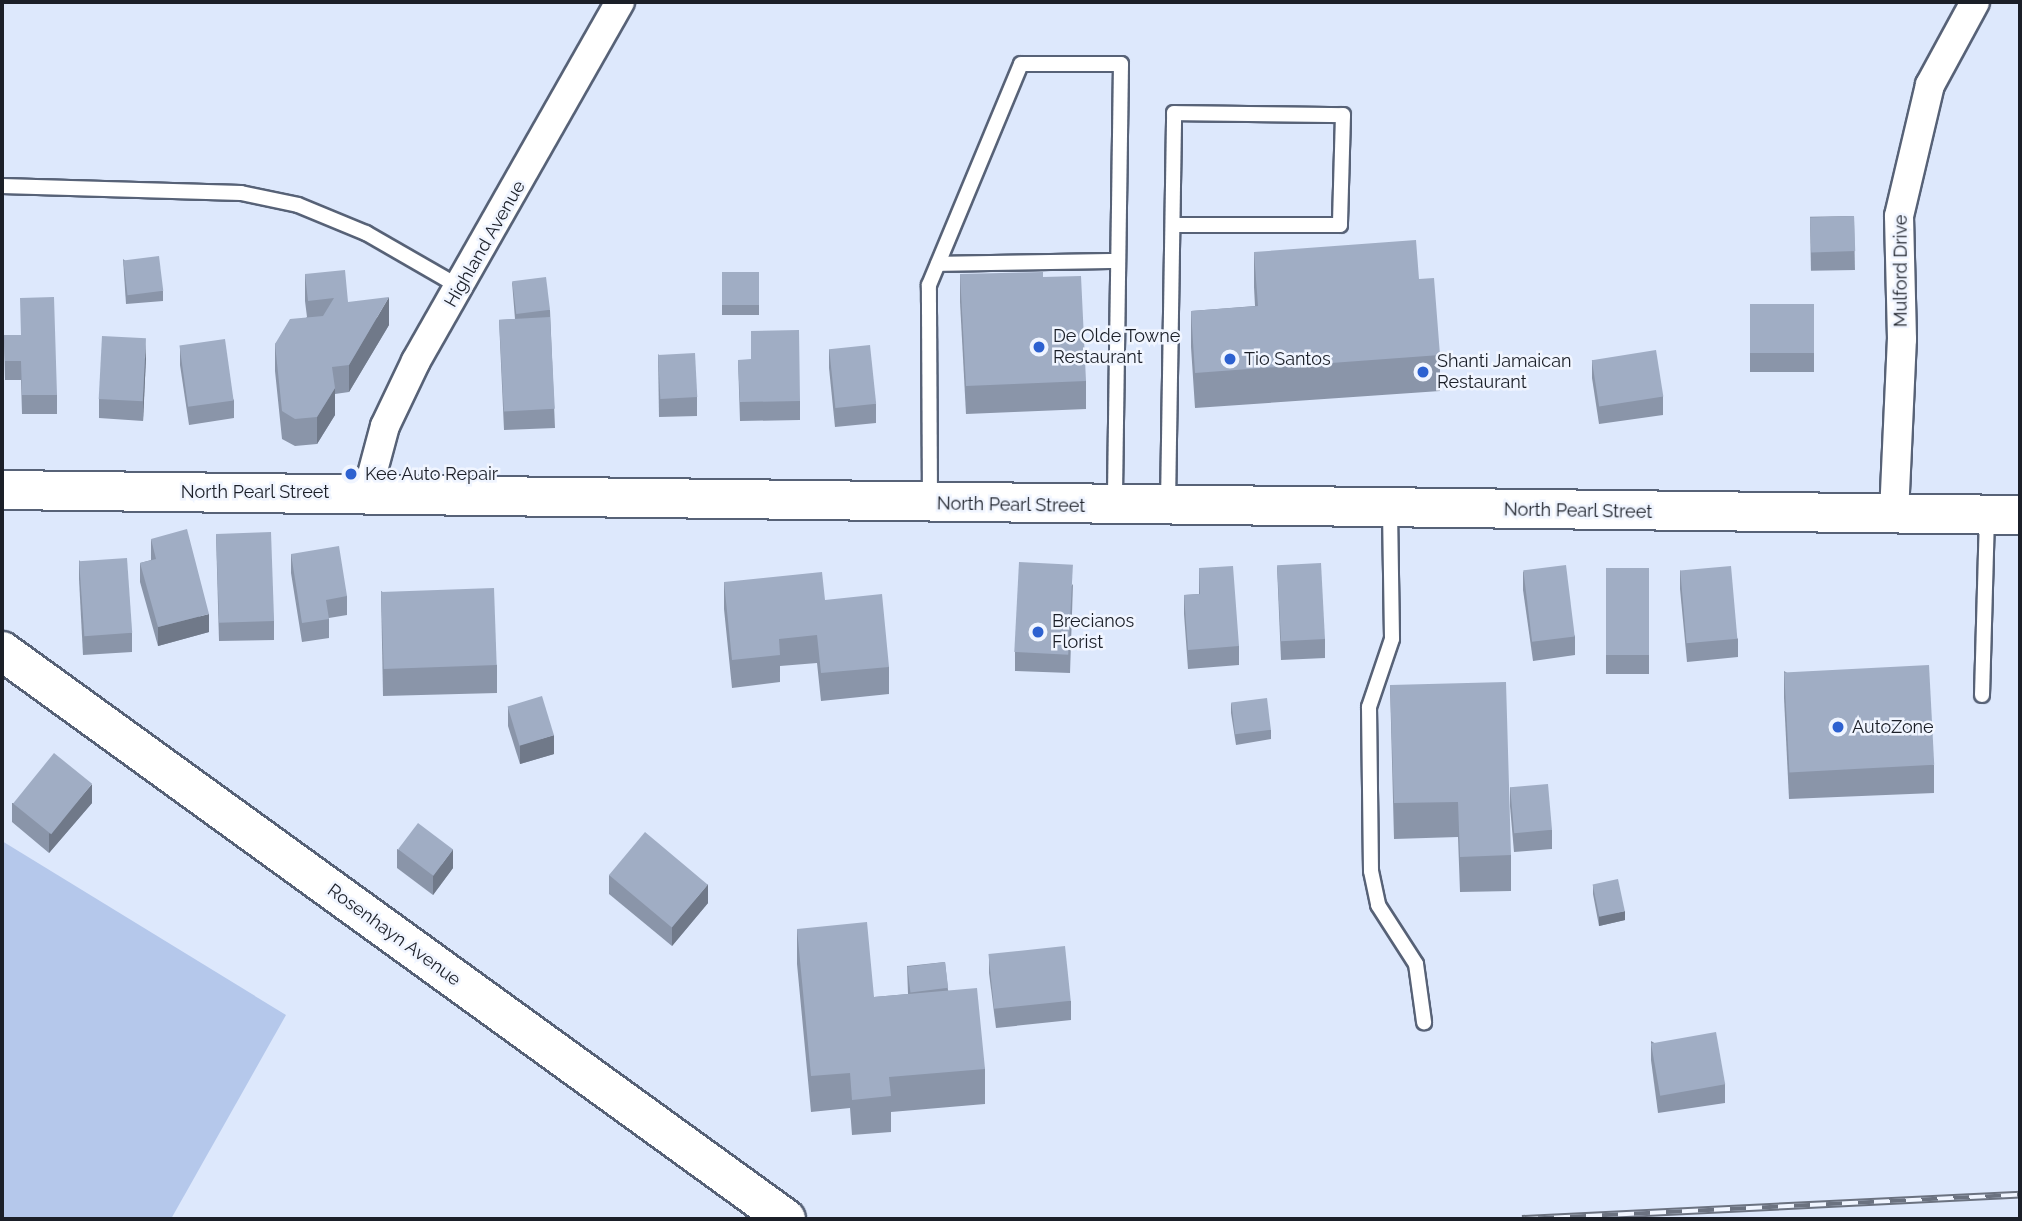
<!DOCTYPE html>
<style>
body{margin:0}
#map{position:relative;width:2022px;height:1221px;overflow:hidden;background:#dde8fc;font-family:Raleway,sans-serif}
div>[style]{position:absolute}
.green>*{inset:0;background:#b5c8eb}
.roads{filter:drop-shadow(2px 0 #576277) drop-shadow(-2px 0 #576277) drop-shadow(0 2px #576277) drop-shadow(0 -2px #576277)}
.lane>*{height:14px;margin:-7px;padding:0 7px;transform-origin:7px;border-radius:7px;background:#fff}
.street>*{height:28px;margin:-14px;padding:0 14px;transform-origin:14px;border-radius:14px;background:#fff}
.secondary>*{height:38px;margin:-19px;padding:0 19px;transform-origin:19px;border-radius:19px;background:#fff}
.primary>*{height:38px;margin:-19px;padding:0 19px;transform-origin:19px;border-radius:19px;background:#fff}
.rail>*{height:8px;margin-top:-4px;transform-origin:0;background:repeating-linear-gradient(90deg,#f0f5ff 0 16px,#6b7280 0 32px);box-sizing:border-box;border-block:2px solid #6b7280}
.wall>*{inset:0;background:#8a95a9;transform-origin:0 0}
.shaded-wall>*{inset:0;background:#707989}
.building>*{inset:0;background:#a0adc4;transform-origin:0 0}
.dots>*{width:19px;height:19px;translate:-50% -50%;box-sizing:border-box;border:4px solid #f0f5ff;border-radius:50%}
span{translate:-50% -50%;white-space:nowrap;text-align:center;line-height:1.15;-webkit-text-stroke:5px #f0f5ff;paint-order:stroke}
.street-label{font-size:18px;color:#1b1f28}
.poi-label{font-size:18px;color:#1b1f28}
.left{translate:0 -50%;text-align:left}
.frame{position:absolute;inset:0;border:4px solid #1b1f28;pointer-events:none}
</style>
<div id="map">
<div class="green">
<i style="clip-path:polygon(2px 841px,286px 1015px,171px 1219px,2px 1219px)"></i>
</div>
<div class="roads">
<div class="lane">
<i style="left:2px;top:186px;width:239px;rotate:1.7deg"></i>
<i style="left:241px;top:193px;width:58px;rotate:11.9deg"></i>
<i style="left:298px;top:205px;width:74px;rotate:22.4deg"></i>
<i style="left:366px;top:233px;width:108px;rotate:29.9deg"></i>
<i style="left:938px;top:264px;width:180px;rotate:-1deg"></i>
<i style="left:930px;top:499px;width:214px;rotate:-90.3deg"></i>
<i style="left:929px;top:285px;width:239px;rotate:-67.4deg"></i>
<i style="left:1021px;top:64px;width:100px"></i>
<i style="left:1121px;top:64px;width:437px;rotate:90.8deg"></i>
<i style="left:1168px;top:504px;width:391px;rotate:-89.1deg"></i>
<i style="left:1174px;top:113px;width:169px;rotate:0.7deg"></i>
<i style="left:1343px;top:115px;width:110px;rotate:91.6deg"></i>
<i style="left:1340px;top:225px;width:165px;rotate:180deg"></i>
<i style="left:1390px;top:510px;width:129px;rotate:89.1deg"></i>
<i style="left:1392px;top:639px;width:72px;rotate:108.7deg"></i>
<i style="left:1369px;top:707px;width:164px;rotate:89.3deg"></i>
<i style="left:1371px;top:871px;width:35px;rotate:78deg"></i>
<i style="left:1378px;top:905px;width:70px;rotate:57.2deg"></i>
<i style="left:1416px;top:964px;width:59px;rotate:82.1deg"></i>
<i style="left:1982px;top:695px;width:179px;rotate:-88.4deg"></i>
</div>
<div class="street">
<i style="left:367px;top:493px;width:69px;rotate:-75deg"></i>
<i style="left:385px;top:426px;width:72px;rotate:-64.5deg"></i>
<i style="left:416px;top:361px;width:413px;rotate:-60.4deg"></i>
<i style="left:1894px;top:514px;width:175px;rotate:-87.4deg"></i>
<i style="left:1902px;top:339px;width:123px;rotate:-91.4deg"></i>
<i style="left:1899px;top:216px;width:135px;rotate:-76.7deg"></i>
<i style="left:1930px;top:85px;width:94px;rotate:-61.5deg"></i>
</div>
<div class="secondary">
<i style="left:2px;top:651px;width:968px;rotate:35.92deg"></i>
</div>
<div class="primary">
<i style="left:2px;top:490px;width:2018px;rotate:0.71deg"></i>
</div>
</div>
<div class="rail">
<i style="left:1522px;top:1219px;width:499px;rotate:-2.8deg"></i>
</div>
<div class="wall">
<i style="left:1854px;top:216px;width:54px;height:44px;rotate:89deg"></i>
<i style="clip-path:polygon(1254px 252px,1419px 279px,1440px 355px,1440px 391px,1195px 408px,1191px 347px,1191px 311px,1255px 306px,1254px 287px)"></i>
<i style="clip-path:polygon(123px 259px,163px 291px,163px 301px,126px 304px)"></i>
<i style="left:722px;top:272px;width:37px;height:43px"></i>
<i style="clip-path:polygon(305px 274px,348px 302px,389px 325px,349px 392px,335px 394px,335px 415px,317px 444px,295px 446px,282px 439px,275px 371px,275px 344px,307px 317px,305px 301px)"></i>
<i style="clip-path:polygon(960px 274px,1086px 381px,1086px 409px,966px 414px,960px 302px)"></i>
<i style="clip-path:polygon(512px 282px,550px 310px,555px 428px,504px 430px,499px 320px,515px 319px)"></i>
<i style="left:1814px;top:304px;width:68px;height:64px;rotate:90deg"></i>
<i style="clip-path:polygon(4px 335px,57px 395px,57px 414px,22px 414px,21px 380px,5px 380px)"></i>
<i style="clip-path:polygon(180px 346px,234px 400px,234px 418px,189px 425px,180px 365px)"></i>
<i style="clip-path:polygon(829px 349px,876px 404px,876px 423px,835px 427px,829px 368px)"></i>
<i style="clip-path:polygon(658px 354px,697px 397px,697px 416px,659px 417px)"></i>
<i style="clip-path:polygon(146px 357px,143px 421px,99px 418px,99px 399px)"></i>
<i style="clip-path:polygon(738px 360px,800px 401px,800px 420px,740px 421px)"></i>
<i style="clip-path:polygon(1592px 360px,1663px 396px,1663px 415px,1599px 424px,1592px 378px)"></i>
<i style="clip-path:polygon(216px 534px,274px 621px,274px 640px,219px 641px)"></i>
<i style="clip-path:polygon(151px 539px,209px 632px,158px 646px,140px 582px,140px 563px,151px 560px)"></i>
<i style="clip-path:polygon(291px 554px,347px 596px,347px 615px,329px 618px,329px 638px,302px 642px,291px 573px)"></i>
<i style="clip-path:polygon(79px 560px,132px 633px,132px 652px,83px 655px,79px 579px)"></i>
<i style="clip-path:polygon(1277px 566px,1325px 639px,1325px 658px,1281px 660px)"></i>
<i style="clip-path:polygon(1199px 568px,1239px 646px,1239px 665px,1188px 669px,1184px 614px,1184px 595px,1199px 594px)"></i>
<i style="left:1606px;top:568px;width:43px;height:106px"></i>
<i style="clip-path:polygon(1680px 570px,1738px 639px,1738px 657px,1687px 662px,1680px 589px)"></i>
<i style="clip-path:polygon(1523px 571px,1575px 636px,1575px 655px,1533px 661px,1523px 590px)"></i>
<i style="clip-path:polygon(724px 582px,825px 600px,889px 667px,889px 694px,821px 701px,817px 663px,780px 666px,780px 682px,732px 688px,724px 609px)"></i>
<i style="clip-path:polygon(1073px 584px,1070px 673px,1015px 671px,1015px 652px)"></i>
<i style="clip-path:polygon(381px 591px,497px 665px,497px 693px,383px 696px)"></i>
<i style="clip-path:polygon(1784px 671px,1934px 765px,1934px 793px,1789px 799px,1784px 698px)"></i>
<i style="clip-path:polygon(1390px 685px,1511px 855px,1511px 891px,1460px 892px,1458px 837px,1394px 839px)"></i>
<i style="clip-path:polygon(1231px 703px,1271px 730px,1271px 739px,1236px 745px,1231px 713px)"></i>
<i style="clip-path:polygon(508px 707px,554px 754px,520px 764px,508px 726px)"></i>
<i style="clip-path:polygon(1510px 787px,1552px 830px,1552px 849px,1514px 852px,1510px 806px)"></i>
<i style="clip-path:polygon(12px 803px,92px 803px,49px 853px,12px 822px)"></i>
<i style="clip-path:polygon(397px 849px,453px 868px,433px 895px,397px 868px)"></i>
<i style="clip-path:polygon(609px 875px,708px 903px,672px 946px,609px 894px)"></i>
<i style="clip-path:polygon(1593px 885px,1625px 920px,1599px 926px,1593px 894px)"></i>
<i style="clip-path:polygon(797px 929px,874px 997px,908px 994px,907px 966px,945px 962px,948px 990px,985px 1069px,985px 1104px,891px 1112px,891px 1132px,852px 1135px,850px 1108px,811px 1112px,797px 964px)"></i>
<i style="clip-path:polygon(989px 955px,1071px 1001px,1071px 1020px,996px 1028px,989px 973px)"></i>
<i style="clip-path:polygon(1651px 1041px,1725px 1084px,1725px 1103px,1658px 1113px,1651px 1060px)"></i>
</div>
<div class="shaded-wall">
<i style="clip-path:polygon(389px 297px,389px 325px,349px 392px,349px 365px)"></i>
<i style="clip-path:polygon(146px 338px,146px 357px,143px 421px,143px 402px)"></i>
<i style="clip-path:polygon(335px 388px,335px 415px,317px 444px,317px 417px)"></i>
<i style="clip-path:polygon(209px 614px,209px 632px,158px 646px,158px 627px)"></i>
<i style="clip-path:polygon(554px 735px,554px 754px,520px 764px,520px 745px)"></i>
<i style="clip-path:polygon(92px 784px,92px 803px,49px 853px,49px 834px)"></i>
<i style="clip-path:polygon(453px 849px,453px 868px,433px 895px,433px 876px)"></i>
<i style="clip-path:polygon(708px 884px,708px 903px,672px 946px,672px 927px)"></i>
<i style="clip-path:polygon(1625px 911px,1625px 920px,1599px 926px,1599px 916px)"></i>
</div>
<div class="building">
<i style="left:1854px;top:216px;width:35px;height:44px;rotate:88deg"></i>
<i style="clip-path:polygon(1416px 240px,1419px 279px,1434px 278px,1440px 355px,1195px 373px,1191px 311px,1258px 306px,1254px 252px)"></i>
<i style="left:159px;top:256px;width:35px;height:36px;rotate:83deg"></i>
<i style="clip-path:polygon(345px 270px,348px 302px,389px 297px,349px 365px,332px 367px,335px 388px,317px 417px,295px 419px,282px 411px,275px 344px,290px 319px,323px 316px,334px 298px,308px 301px,305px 274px)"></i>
<i style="left:722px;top:272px;width:37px;height:33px"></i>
<i style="clip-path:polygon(1043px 272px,1043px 277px,1081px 276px,1086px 381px,966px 386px,960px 274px)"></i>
<i style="left:546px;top:277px;width:33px;height:34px;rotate:83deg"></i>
<i style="clip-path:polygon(54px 297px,57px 395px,22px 395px,21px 361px,5px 361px,4px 335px,21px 335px,20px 298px)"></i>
<i style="left:1814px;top:304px;width:49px;height:64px;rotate:90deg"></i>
<i style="left:550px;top:317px;width:92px;height:51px;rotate:87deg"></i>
<i style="clip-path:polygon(799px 330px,800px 401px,740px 402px,738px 360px,751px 359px,751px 331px)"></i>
<i style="left:102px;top:336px;width:44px;height:63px;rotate:3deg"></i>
<i style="left:225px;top:339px;width:62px;height:46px;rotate:82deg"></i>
<i style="left:870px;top:345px;width:59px;height:41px;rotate:84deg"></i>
<i style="left:1656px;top:350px;width:47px;height:65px;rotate:81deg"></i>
<i style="left:695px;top:353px;width:44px;height:37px;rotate:87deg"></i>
<i style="clip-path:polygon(187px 529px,209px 614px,158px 627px,140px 563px,156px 559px,151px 539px)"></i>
<i style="left:271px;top:532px;width:89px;height:55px;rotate:88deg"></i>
<i style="clip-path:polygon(339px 546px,347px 596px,326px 600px,329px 619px,302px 623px,291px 554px)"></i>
<i style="left:127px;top:558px;width:75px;height:48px;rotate:86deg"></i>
<i style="left:1019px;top:562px;width:54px;height:90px;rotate:3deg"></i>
<i style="left:1321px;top:563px;width:76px;height:44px;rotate:87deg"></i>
<i style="left:1566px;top:565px;width:72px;height:43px;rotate:83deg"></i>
<i style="clip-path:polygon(1233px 566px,1239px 646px,1188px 650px,1184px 595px,1200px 594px,1199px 568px)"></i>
<i style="left:1731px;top:566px;width:73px;height:51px;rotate:85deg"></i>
<i style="left:1606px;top:568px;width:43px;height:87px"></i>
<i style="clip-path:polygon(822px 572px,825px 600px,882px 594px,889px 667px,821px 673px,817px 635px,779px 639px,780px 655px,732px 660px,724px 582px)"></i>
<i style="left:494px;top:588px;width:77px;height:113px;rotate:88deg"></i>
<i style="left:1929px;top:665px;width:100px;height:145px;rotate:87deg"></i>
<i style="clip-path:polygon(1506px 682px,1511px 855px,1460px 857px,1458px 802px,1394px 803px,1390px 685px)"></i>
<i style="left:542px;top:696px;width:41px;height:36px;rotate:73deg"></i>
<i style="left:1267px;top:698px;width:32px;height:36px;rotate:83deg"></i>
<i style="left:54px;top:753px;width:49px;height:65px;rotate:39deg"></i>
<i style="left:1548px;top:784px;width:46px;height:38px;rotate:85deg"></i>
<i style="left:418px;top:823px;width:44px;height:33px;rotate:37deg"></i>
<i style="left:645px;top:832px;width:82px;height:56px;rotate:40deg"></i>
<i style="left:1618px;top:879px;width:33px;height:26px;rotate:78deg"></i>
<i style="clip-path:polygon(867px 922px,874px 997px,977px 988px,985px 1069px,889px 1077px,891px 1096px,852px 1100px,850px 1073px,811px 1076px,797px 929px)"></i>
<i style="left:1065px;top:946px;width:55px;height:77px;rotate:84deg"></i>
<i style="left:945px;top:962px;width:26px;height:38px;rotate:83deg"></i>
<i style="left:1716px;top:1032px;width:53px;height:66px;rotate:80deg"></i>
</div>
<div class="dots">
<i style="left:1039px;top:347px;background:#2d61d0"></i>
<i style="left:1230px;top:359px;background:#2d61d0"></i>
<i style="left:1423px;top:372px;background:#2d61d0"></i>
<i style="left:351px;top:474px;background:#2d61d0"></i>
<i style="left:1038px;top:632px;background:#2d61d0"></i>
<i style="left:1838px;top:727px;background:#2d61d0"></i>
</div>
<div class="street-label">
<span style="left:485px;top:244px;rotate:-60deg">Highland Avenue</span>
<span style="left:1901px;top:271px;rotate:-90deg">Mulford Drive</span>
<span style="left:255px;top:492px">North Pearl Street</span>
<span style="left:1011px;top:505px;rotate:1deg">North Pearl Street</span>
<span style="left:1578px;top:511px;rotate:1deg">North Pearl Street</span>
<span style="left:394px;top:935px;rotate:36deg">Rosenhayn Avenue</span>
</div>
<div class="poi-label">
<span class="left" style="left:1053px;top:347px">De Olde Towne<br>Restaurant</span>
<span class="left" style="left:1244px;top:359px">Tio Santos</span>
<span class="left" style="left:1437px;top:372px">Shanti Jamaican<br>Restaurant</span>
<span class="left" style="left:365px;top:474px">Kee Auto Repair</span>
<span class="left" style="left:1052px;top:632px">Brecianos<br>Florist</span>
<span class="left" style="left:1852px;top:727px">AutoZone</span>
</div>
<div class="frame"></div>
</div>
